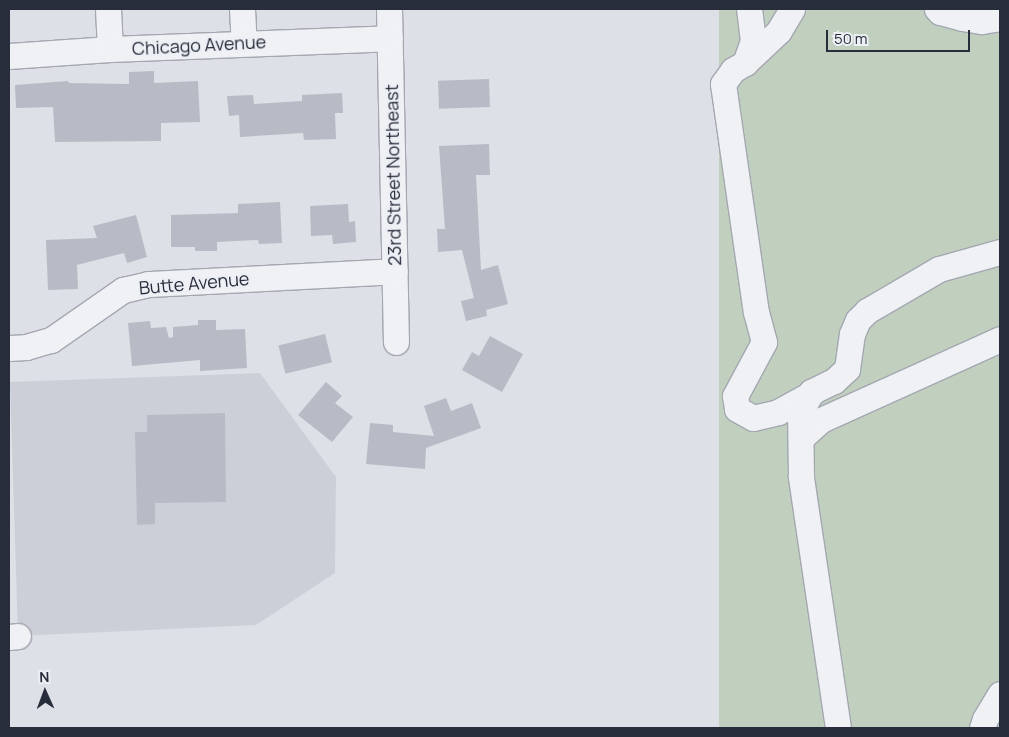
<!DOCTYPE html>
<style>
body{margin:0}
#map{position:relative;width:1009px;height:737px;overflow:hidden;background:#dde0e6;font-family:Manrope,sans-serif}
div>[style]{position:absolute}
.built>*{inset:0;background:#cccfd8}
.green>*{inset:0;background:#c1cfbf;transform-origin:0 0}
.building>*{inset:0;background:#b8bbc5;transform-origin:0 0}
.roads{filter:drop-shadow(1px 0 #a3a7b0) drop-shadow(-1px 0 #a3a7b0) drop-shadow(0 1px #a3a7b0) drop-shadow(0 -1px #a3a7b0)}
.minor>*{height:25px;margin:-12.5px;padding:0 12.5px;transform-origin:12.5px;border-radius:12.5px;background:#f0f1f5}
span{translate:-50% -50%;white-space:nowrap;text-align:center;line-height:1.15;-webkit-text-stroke:4.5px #eceff4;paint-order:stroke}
.street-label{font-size:18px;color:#282d3c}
.frame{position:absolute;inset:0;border:10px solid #282d3c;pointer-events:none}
.north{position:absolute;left:20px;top:667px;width:50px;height:50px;-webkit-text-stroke:4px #eceff4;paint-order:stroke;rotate:358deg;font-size:14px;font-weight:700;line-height:20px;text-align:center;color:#282d3c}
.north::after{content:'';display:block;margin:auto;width:18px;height:22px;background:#282d3c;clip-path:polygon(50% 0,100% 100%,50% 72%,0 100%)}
.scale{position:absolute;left:826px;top:30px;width:144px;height:22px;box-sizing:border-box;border:2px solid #282d3c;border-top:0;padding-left:6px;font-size:15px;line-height:18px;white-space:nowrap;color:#282d3c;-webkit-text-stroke:4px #eceff4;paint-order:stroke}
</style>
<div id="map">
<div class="built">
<i style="clip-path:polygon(260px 373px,336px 477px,335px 573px,256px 625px,18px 636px,10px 382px)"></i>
</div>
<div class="green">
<i style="left:719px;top:9px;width:281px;height:720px"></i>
</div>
<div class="building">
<i style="clip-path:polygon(154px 71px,154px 83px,198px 81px,200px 122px,161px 123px,161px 141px,55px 142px,53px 107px,16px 108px,15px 85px,68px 81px,69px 83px,129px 84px,129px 72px)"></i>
<i style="left:489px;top:79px;width:28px;height:51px;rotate:88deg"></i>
<i style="clip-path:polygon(342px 93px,343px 113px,335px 113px,336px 139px,304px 140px,303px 133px,240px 137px,239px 115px,229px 116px,227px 96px,253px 95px,254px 104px,302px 101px,302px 95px)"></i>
<i style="clip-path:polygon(489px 144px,490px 175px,476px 175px,481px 270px,498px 265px,508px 304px,486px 310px,487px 316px,466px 321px,461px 301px,474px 298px,462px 250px,438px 252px,437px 229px,445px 229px,439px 146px)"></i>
<i style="clip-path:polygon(280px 202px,282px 243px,259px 244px,258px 240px,217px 242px,217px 251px,195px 251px,195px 247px,171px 247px,171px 215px,238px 213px,238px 204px)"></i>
<i style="clip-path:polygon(348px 204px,349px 222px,355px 221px,356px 242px,333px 244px,332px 235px,311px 236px,310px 206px)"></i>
<i style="clip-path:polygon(136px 215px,147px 257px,127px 263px,124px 253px,77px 265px,78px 289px,48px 290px,46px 240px,97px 238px,93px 226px)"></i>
<i style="clip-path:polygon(198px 320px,216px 320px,216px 330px,245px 329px,247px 368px,200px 371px,200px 360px,132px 366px,128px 323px,150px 321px,151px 328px,166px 327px,169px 338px,173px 337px,173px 327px,198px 325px)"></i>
<i style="left:325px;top:334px;width:29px;height:48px;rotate:76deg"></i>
<i style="clip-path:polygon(490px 336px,523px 354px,502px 392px,462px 370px,472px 352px,479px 356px)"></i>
<i style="clip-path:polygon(326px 382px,342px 396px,335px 403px,353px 417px,332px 442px,298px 415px)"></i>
<i style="clip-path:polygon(446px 398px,451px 411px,472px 403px,481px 428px,426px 448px,425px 469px,366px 464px,370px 423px,393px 425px,393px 432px,434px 436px,424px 406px)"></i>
<i style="clip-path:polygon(225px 413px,226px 502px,155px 503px,155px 524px,137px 525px,135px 432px,147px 432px,147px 415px)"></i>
</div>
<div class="roads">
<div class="minor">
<i style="left:108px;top:9px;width:40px;rotate:87.1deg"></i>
<i style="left:242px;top:9px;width:34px;rotate:87deg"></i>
<i style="left:389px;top:9px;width:333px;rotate:88.8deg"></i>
<i style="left:792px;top:9px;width:26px;rotate:121deg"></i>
<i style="left:779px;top:31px;width:47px;rotate:136.7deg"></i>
<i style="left:745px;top:63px;width:14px;rotate:150deg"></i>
<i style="left:733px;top:70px;width:17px;rotate:126deg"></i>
<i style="left:723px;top:84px;width:230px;rotate:81.8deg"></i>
<i style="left:756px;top:312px;width:31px;rotate:75deg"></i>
<i style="left:764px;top:342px;width:61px;rotate:118.2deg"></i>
<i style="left:735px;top:396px;width:13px;rotate:81deg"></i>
<i style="left:737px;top:409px;width:18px;rotate:29deg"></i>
<i style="left:753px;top:418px;width:26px;rotate:-13deg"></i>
<i style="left:778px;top:412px;width:38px;rotate:-29deg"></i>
<i style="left:937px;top:9px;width:4px;rotate:45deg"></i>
<i style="left:940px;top:12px;width:23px;rotate:15deg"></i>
<i style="left:962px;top:18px;width:20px;rotate:9deg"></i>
<i style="left:982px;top:21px;width:18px;rotate:-9deg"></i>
<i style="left:9px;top:56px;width:101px;rotate:-4deg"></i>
<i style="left:110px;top:49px;width:280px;rotate:-2.2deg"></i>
<i style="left:745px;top:63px;width:23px;rotate:-70deg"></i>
<i style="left:753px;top:41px;width:32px;rotate:-97deg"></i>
<i style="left:9px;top:348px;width:17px;rotate:-3deg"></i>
<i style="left:26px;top:347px;width:26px;rotate:-16deg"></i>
<i style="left:51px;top:340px;width:88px;rotate:-34.8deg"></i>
<i style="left:123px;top:290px;width:26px;rotate:-13deg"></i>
<i style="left:148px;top:284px;width:247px;rotate:-3deg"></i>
<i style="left:801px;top:438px;width:27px;rotate:-42deg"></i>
<i style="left:821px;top:420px;width:196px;rotate:-24.3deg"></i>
<i style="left:9px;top:637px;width:9px;rotate:-6deg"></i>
<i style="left:838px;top:728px;width:255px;rotate:-98.4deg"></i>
<i style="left:801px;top:476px;width:63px;rotate:-90.9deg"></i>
<i style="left:800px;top:413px;width:24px;rotate:-62deg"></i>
<i style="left:811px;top:392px;width:25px;rotate:-26deg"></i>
<i style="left:834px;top:381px;width:18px;rotate:-43deg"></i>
<i style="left:847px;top:369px;width:35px;rotate:-82deg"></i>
<i style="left:852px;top:334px;width:15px;rotate:-67deg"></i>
<i style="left:858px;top:320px;width:13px;rotate:-45deg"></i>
<i style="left:867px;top:311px;width:83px;rotate:-30.3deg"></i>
<i style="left:939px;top:269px;width:63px;rotate:-15.6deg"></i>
<i style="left:982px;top:728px;width:9px;rotate:-72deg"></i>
<i style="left:985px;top:719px;width:29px;rotate:-59deg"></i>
</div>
</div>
<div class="street-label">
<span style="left:199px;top:45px;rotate:-3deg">Chicago Avenue</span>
<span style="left:393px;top:175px;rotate:-91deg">23rd Street Northeast</span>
<span style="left:194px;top:283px;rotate:-5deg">Butte Avenue</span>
</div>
<div class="frame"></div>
<div class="north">N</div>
<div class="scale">50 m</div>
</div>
